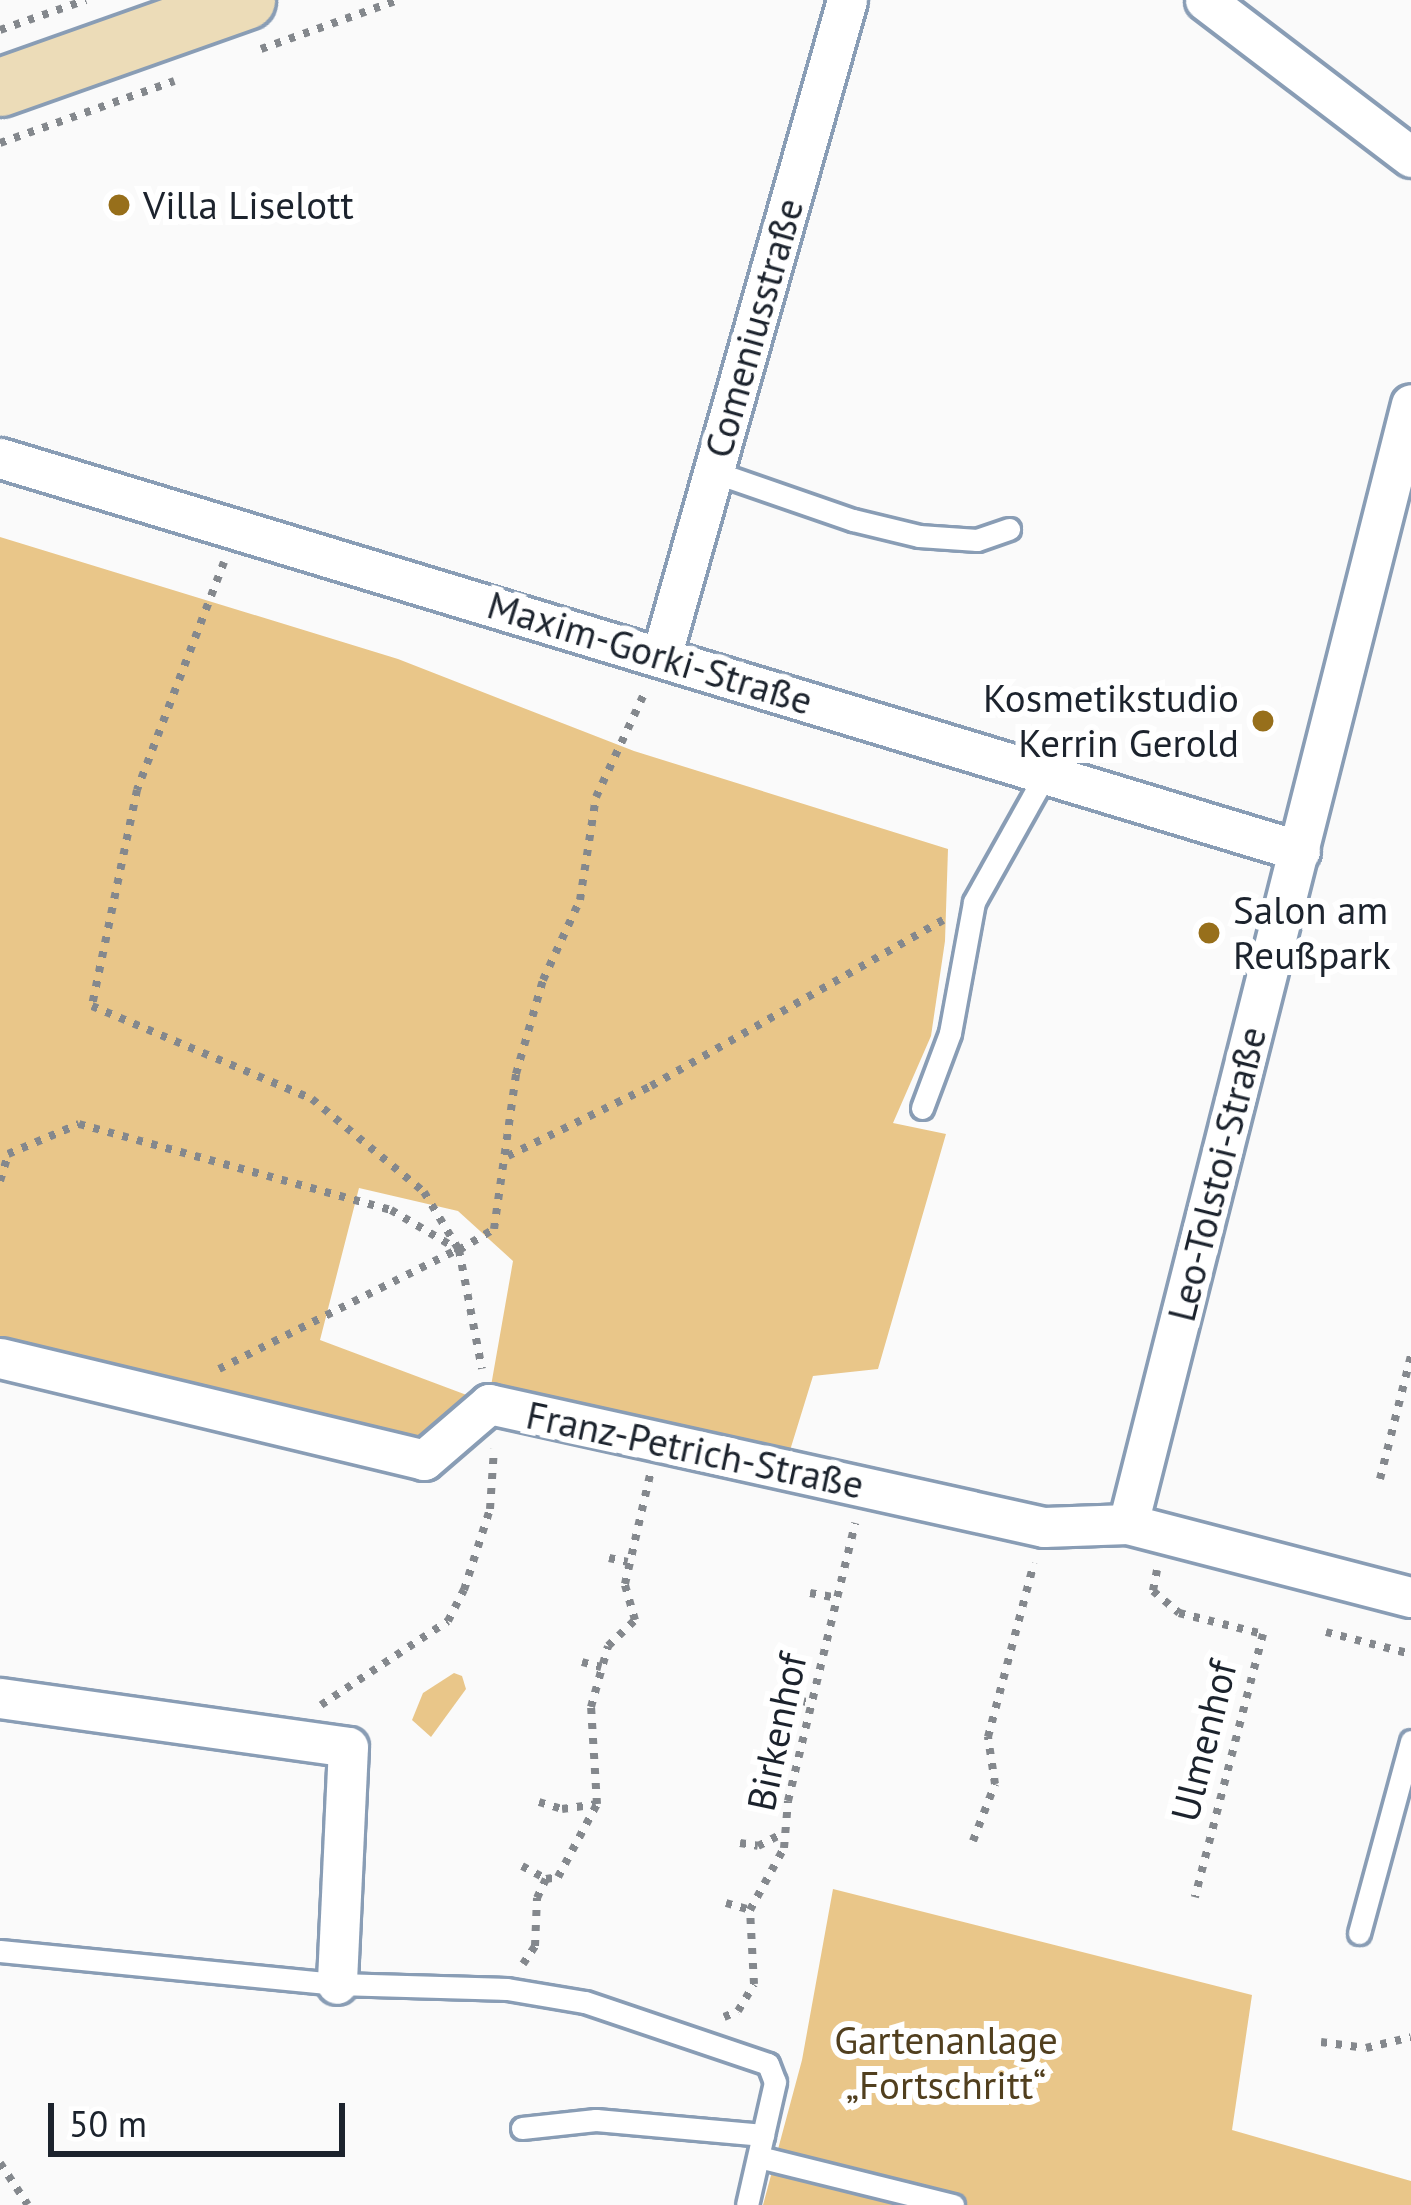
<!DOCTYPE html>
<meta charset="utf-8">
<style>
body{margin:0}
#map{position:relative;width:1411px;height:2205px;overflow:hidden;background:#fafafa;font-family:"PT Sans",sans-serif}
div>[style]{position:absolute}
.green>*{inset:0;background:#e9c689}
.path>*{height:8px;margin-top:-4px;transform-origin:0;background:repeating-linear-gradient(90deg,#84888d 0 6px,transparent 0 15px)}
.roads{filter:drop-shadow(3px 0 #899db5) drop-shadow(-3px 0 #899db5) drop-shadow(0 3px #899db5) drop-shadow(0 -3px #899db5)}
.lane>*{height:21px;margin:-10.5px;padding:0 10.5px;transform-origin:10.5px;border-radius:10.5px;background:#fff}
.street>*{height:39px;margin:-19.5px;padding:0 19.5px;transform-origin:19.5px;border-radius:19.5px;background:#fff}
.secondary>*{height:57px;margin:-28.5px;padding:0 28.5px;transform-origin:28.5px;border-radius:28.5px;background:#ecdcb8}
.dots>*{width:33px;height:33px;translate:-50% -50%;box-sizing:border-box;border:6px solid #fff;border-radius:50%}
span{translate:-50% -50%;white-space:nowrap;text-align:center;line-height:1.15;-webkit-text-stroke:12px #fff;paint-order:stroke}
.poi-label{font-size:39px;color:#1c232d}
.left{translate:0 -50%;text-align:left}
.right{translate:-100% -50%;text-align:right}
.street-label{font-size:39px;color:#1c232d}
.park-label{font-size:39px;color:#513f1e}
.scale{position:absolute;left:48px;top:2103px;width:297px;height:54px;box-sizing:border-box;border:6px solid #1c232d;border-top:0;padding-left:15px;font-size:36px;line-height:42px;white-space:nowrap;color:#1c232d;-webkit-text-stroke:9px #fff;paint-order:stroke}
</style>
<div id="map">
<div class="green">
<i style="clip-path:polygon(evenodd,0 537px,398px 659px,634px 751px,948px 849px,945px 941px,931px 1036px,893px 1123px,946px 1134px,878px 1369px,813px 1376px,783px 1473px,489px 1404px,424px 1460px,0 1358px,0 537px,359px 1188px,458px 1211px,513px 1261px,488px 1403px,320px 1340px,359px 1188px)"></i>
<i style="clip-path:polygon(454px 1673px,462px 1676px,466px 1689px,431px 1737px,412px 1720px,423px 1693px)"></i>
<i style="clip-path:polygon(833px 1889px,1252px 1995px,1232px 2130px,1411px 2181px,1411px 2205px,763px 2205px,802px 2060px)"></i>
</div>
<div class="path">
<i style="left:0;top:30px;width:91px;rotate:-19.2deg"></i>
<i style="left:261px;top:49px;width:145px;rotate:-19.7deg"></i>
<i style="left:0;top:143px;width:185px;rotate:-19.6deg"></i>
<i style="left:224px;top:562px;width:244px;rotate:110.9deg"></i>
<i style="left:137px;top:790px;width:221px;rotate:101.8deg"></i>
<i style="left:92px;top:1006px;width:239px;rotate:22.9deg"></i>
<i style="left:312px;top:1099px;width:146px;rotate:39.7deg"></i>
<i style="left:424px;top:1192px;width:68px;rotate:58.9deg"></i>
<i style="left:459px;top:1250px;width:41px;rotate:-31deg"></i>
<i style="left:494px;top:1229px;width:157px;rotate:-81.9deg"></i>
<i style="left:516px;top:1074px;width:98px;rotate:-74deg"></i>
<i style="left:543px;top:980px;width:88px;rotate:-65.2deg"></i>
<i style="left:580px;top:900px;width:104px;rotate:-81.2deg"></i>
<i style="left:596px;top:797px;width:118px;rotate:-65deg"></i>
<i style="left:508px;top:1156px;width:159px;rotate:-26.1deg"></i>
<i style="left:651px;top:1086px;width:336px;rotate:-29.6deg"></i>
<i style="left:0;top:1181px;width:28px;rotate:-73deg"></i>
<i style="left:8px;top:1154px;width:77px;rotate:-22.9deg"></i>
<i style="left:79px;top:1124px;width:324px;rotate:15.4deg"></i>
<i style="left:391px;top:1210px;width:79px;rotate:30.5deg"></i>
<i style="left:459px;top:1250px;width:121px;rotate:79.1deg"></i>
<i style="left:219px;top:1369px;width:266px;rotate:-26.6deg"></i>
<i style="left:1380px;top:1479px;width:127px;rotate:-75.9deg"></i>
<i style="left:609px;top:1558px;width:19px;rotate:12deg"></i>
<i style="left:1157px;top:1570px;width:21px;rotate:101deg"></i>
<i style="left:1153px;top:1591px;width:34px;rotate:40deg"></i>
<i style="left:1179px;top:1613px;width:87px;rotate:14deg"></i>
<i style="left:1263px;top:1634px;width:272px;rotate:104.5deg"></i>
<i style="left:810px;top:1593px;width:27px;rotate:10deg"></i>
<i style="left:1326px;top:1632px;width:88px;rotate:14.5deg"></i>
<i style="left:582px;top:1662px;width:20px;rotate:15deg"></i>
<i style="left:785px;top:1697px;width:27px;rotate:13deg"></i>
<i style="left:321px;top:1705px;width:152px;rotate:-33.5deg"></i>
<i style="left:448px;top:1621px;width:35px;rotate:-63deg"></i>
<i style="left:464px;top:1590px;width:85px;rotate:-72.2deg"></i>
<i style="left:490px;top:1509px;width:60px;rotate:-86.2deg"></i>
<i style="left:539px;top:1802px;width:24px;rotate:17deg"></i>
<i style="left:562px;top:1809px;width:34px;rotate:-8deg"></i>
<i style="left:973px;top:1841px;width:61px;rotate:-68.9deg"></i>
<i style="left:995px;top:1784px;width:48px;rotate:-98.5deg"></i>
<i style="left:988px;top:1737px;width:180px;rotate:-75.2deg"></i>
<i style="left:740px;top:1843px;width:18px;rotate:9deg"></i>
<i style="left:758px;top:1846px;width:29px;rotate:-27deg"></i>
<i style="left:522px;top:1866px;width:27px;rotate:28deg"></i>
<i style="left:726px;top:1903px;width:25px;rotate:16deg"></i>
<i style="left:523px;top:1964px;width:22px;rotate:-56deg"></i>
<i style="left:535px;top:1946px;width:48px;rotate:-87.6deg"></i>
<i style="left:537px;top:1898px;width:21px;rotate:-65deg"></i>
<i style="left:546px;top:1879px;width:12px;rotate:-9deg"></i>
<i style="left:558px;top:1877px;width:83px;rotate:-61.9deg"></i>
<i style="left:597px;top:1804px;width:97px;rotate:-93.5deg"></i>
<i style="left:591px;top:1707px;width:63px;rotate:-74.4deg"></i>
<i style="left:608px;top:1646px;width:37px;rotate:-44deg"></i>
<i style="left:635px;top:1620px;width:37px;rotate:-106deg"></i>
<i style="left:625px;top:1584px;width:112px;rotate:-77.1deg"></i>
<i style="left:724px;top:2017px;width:15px;rotate:-23deg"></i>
<i style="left:738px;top:2011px;width:31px;rotate:-59deg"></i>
<i style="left:754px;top:1984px;width:74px;rotate:-93.1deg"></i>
<i style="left:750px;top:1910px;width:71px;rotate:-61.3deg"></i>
<i style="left:784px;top:1848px;width:47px;rotate:-85.1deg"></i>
<i style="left:788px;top:1801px;width:286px;rotate:-76.4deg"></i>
<i style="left:1321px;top:2042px;width:45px;rotate:7.6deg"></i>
<i style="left:1366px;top:2048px;width:46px;rotate:-13.7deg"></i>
<i style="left:0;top:2163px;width:50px;rotate:56.3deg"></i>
</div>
<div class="roads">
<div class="lane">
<i style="left:714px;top:472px;width:147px;rotate:19.1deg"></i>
<i style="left:853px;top:520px;width:68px;rotate:13.6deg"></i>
<i style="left:919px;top:536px;width:58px;rotate:3.9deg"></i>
<i style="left:977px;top:540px;width:34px;rotate:-19deg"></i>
<i style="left:922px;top:1108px;width:80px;rotate:-69.5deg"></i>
<i style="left:950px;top:1033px;width:133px;rotate:-79.6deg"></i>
<i style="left:974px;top:902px;width:148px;rotate:-60.8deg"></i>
<i style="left:1359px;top:1933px;width:199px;rotate:-74.8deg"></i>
<i style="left:0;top:1951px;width:339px;rotate:5.6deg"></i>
<i style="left:337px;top:1984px;width:170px;rotate:1.7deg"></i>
<i style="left:507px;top:1989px;width:79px;rotate:9.5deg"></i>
<i style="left:585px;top:2002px;width:193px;rotate:18.7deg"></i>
<i style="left:768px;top:2064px;width:19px;rotate:69deg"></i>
<i style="left:775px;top:2082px;width:126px;rotate:102.8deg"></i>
<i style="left:522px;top:2128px;width:74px;rotate:-6.2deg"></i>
<i style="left:596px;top:2120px;width:168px;rotate:5.1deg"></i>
<i style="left:759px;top:2157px;width:200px;rotate:13.9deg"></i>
</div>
<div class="street">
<i style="left:1205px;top:0;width:259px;rotate:37.3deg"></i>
<i style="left:0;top:458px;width:1358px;rotate:16.82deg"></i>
<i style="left:661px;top:657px;width:683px;rotate:-74.19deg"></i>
<i style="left:0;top:1358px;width:436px;rotate:13.5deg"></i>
<i style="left:424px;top:1460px;width:86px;rotate:-40.7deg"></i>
<i style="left:489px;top:1404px;width:568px;rotate:12.5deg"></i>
<i style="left:1044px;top:1527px;width:84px;rotate:-2deg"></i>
<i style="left:1128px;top:1524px;width:292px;rotate:14.5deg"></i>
<i style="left:1128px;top:1524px;width:1155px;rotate:-75.82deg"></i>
<i style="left:0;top:1698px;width:351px;rotate:8deg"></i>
<i style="left:348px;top:1747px;width:237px;rotate:92.7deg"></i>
</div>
<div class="secondary">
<i style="left:0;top:87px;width:261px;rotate:-19.5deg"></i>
</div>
</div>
<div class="dots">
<i style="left:119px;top:205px;background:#976f1b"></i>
<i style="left:1263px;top:721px;background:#976f1b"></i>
<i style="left:1209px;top:933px;background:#976f1b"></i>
</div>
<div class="poi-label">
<span class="left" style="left:143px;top:205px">Villa Liselott</span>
<span class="right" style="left:1239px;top:721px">Kosmetikstudio<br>Kerrin Gerold</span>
<span class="left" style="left:1233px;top:933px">Salon am<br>Reußpark</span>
</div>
<div class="street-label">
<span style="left:754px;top:328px;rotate:-74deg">Comeniusstraße</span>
<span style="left:650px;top:653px;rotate:17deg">Maxim-Gorki-Straße</span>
<span style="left:1217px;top:1174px;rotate:-76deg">Leo-Tolstoi-Straße</span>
<span style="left:695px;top:1450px;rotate:12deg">Franz-Petrich-Straße</span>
<span style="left:777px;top:1732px;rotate:-78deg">Birkenhof</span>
<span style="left:1204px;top:1741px;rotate:-76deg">Ulmenhof</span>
</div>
<div class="park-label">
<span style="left:946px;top:2063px">Gartenanlage<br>„Fortschritt“</span>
</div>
<div class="scale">50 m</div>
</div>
